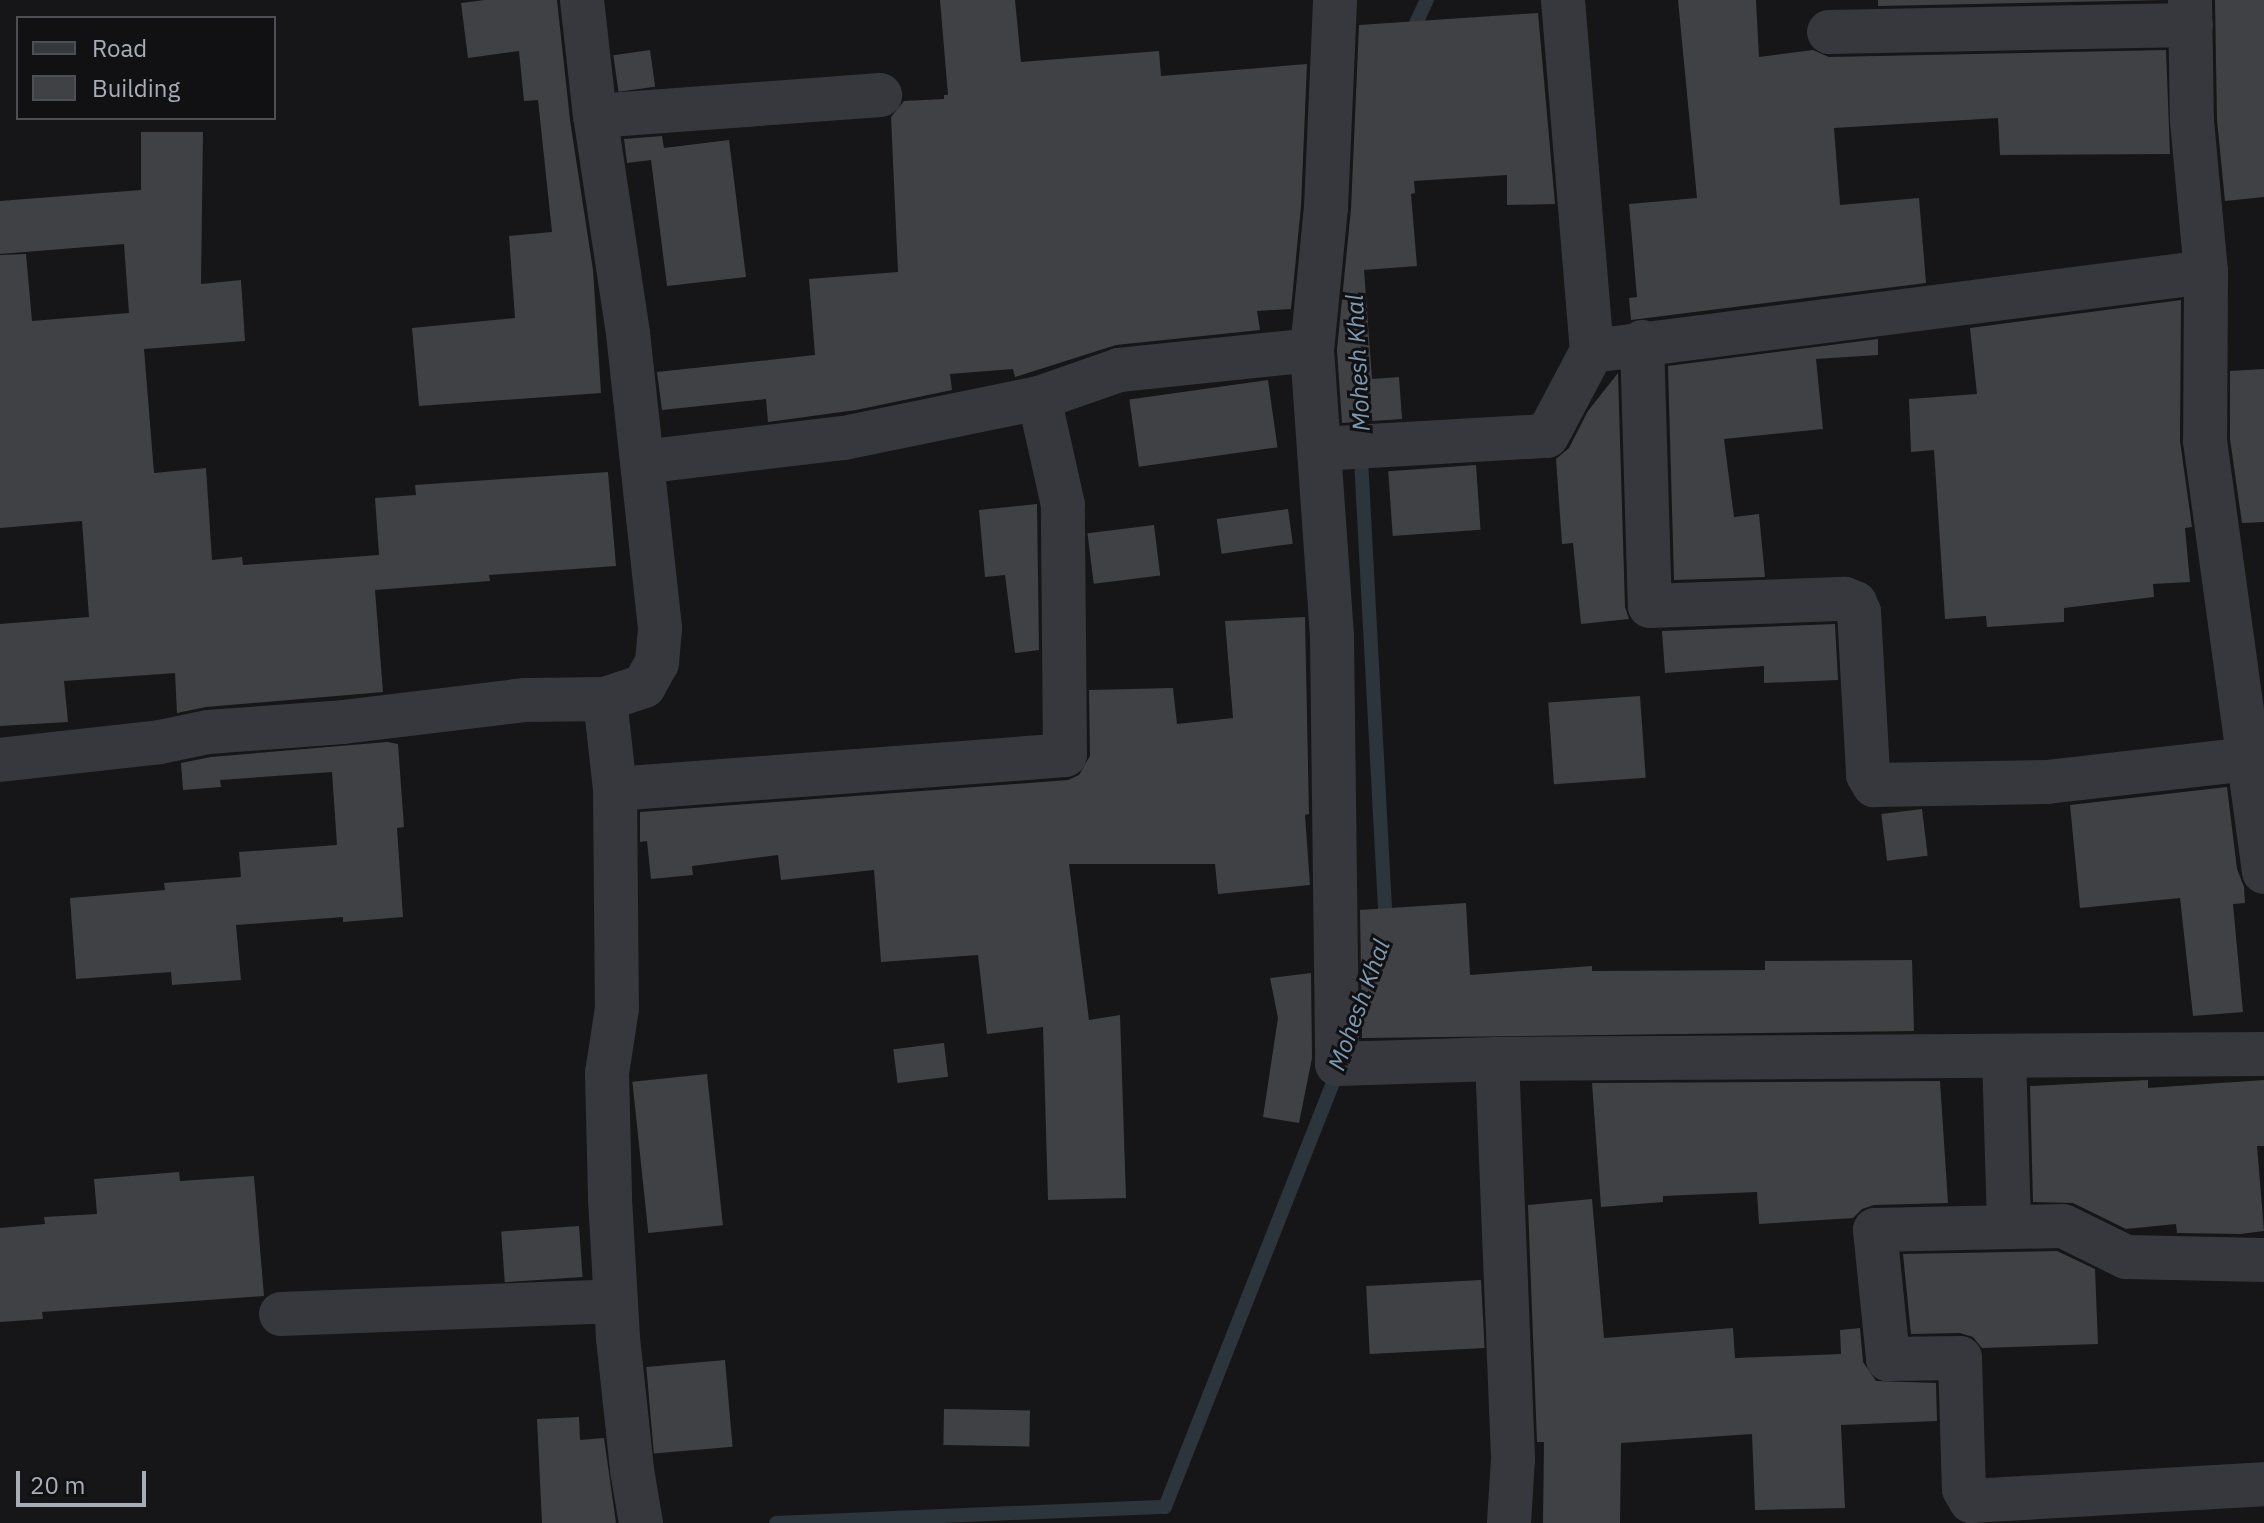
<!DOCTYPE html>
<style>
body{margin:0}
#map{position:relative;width:2264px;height:1523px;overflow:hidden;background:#161618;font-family:"IBM Plex Sans",sans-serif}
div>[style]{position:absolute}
.stream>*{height:14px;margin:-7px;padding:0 7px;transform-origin:7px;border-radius:7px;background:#2c353c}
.building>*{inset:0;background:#404145;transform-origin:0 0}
.minor>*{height:44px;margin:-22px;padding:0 22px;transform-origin:22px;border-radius:22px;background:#37383d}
span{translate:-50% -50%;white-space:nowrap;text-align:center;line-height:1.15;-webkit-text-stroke:6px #111113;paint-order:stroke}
.water-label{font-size:24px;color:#7f9bb3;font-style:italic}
.legend{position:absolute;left:16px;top:16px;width:260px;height:104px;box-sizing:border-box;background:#111113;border:2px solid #4d4f55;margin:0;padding:10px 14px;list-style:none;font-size:24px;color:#a8adb8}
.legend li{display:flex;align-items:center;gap:16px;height:40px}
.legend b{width:40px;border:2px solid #4d4f55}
.scale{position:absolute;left:16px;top:1471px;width:130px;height:36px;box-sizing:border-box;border:4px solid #a8adb8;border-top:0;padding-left:10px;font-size:24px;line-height:28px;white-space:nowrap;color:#a8adb8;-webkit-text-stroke:6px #111113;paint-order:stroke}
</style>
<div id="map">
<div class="stream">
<i style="left:1410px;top:36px;width:40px;rotate:-65deg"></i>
<i style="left:1358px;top:403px;width:524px;rotate:86.94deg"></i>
<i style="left:776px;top:1523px;width:389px;rotate:-2.4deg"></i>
<i style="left:1165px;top:1507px;width:471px;rotate:-68.4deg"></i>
</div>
<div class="building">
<i style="clip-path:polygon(485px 0,557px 0,570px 120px,593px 270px,601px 393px,419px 406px,412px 328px,515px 318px,509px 236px,552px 232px,538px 100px,524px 101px,519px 51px,468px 58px,461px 3px)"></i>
<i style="clip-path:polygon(940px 0,1015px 0,1021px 62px,1159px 51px,1161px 76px,1307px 64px,1301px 206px,1291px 309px,1257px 311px,1260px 330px,1116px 345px,1015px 377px,1013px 369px,950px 374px,952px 390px,856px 410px,768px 422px,766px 399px,662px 410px,657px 372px,815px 355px,809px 279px,898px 272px,891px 117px,904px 101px,944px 99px,944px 95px,948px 95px)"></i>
<i style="clip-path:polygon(1678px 0,1756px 0,1759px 57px,1813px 50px,1829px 57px,2166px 50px,2170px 154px,2000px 155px,1998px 118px,1834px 128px,1840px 205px,1919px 198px,1926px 283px,1631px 320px,1629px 298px,1637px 297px,1629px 204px,1697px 198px)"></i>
<i style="clip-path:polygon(1878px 0,2165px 0,1878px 6px)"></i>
<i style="clip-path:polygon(2215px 0,2264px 0,2264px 197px,2225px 201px,2217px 120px)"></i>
<i style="clip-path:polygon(1538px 13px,1555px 204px,1507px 205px,1507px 175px,1414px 181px,1415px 193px,1411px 194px,1417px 266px,1364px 270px,1372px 379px,1399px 377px,1402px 419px,1342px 423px,1337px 350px,1351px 209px,1359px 25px)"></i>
<i style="left:650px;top:50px;width:37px;height:37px;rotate:82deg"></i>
<i style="clip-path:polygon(141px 132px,203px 132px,201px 284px,241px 280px,245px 341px,144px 349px,154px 473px,206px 468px,212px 560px,242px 557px,243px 565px,379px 555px,375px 498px,416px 495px,415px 485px,608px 472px,616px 566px,489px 575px,490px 581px,375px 590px,383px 692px,206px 707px,177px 713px,175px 673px,64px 681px,68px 722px,0 726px,0 624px,89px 617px,82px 521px,0 528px,0 255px,26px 254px,32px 321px,129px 313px,124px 244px,0 254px,0 201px,141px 190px)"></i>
<i style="clip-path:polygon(662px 136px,664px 148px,729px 140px,746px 277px,667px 286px,651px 160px,627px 163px,624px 139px)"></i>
<i style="clip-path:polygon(2181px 300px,2180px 441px,2192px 527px,2185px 528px,2190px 582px,2153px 584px,2154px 597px,2064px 608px,2064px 622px,1987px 627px,1986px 616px,1945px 619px,1934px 450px,1911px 452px,1909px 399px,1977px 394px,1970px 328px)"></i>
<i style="clip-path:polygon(1878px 339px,1878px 355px,1816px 359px,1823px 429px,1724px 439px,1734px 517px,1759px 514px,1765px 577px,1674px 580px,1668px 366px)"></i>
<i style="clip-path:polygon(2264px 369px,2264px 522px,2242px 523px,2230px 439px,2230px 371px)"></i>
<i style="clip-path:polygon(1618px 373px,1625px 607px,1629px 619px,1581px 624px,1573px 543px,1562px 544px,1556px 459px,1569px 448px,1588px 411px)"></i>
<i style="left:1268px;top:380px;width:68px;height:140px;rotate:82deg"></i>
<i style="left:1476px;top:465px;width:65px;height:88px;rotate:86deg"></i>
<i style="clip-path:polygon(1037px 504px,1039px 650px,1015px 653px,1005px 575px,985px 577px,979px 510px)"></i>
<i style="left:1288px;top:509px;width:35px;height:72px;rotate:82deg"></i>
<i style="left:1154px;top:525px;width:51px;height:67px;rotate:83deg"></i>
<i style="clip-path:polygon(1305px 617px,1309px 814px,1305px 815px,1310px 885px,1218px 894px,1215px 864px,1069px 864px,1089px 1020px,1120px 1015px,1126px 1198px,1048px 1200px,1043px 1027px,987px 1034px,978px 955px,881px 962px,874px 870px,781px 880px,778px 855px,692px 866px,693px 875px,651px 879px,647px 841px,640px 842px,640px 812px,1068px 780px,1079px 775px,1090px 756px,1089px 690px,1173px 688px,1177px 724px,1233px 718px,1225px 621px)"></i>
<i style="clip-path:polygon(1835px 624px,1838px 680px,1764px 683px,1764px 666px,1665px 673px,1662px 631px)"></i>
<i style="left:1640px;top:696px;width:82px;height:92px;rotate:86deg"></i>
<i style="clip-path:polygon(387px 742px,398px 744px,404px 827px,397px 828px,403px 917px,343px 922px,343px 917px,236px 925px,241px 980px,172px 985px,171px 972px,76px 979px,70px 898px,165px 890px,164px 883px,241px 877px,239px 852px,337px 845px,332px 772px,220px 780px,221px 787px,183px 790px,181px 763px,211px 757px)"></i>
<i style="clip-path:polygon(2227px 787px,2237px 869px,2244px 887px,2245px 903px,2233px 904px,2243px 1012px,2193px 1016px,2180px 898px,2080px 908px,2070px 805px)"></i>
<i style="left:1922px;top:809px;width:47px;height:41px;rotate:83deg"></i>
<i style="clip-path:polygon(1466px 903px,1470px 975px,1592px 966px,1592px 971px,1765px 970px,1765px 961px,1912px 960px,1914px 1031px,1362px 1038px,1360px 910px)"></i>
<i style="clip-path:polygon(1311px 973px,1312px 1058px,1299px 1123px,1263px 1117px,1278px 1018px,1270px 978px)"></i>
<i style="left:944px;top:1043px;width:34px;height:51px;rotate:83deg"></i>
<i style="left:707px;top:1074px;width:152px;height:75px;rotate:84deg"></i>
<i style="clip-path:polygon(2148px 1080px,2148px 1088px,2264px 1080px,2264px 1146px,2257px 1146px,2264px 1231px,2240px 1234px,2177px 1233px,2176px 1224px,2126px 1229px,2073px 1203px,2033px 1202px,2030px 1086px)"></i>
<i style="clip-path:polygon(1940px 1081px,1948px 1203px,1874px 1205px,1862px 1209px,1853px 1218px,1759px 1224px,1757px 1192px,1663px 1196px,1663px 1202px,1601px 1207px,1592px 1083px)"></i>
<i style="clip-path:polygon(179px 1172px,180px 1181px,254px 1176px,264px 1296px,42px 1312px,43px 1319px,0 1322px,0 1228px,45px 1224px,44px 1217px,97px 1214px,94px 1179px)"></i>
<i style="clip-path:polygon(1592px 1199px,1604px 1338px,1733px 1328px,1735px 1358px,1841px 1354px,1840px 1330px,1860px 1328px,1863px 1362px,1876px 1381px,1936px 1383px,1937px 1421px,1841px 1425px,1845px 1508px,1755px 1510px,1752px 1434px,1621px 1443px,1620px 1523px,1543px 1523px,1544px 1442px,1537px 1442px,1528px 1205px)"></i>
<i style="left:579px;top:1226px;width:51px;height:78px;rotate:86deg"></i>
<i style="clip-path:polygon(2057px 1251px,2095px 1269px,2098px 1344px,1982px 1348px,1973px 1337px,1960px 1333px,1911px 1334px,1903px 1254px)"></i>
<i style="left:1481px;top:1280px;width:68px;height:115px;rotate:87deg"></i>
<i style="left:725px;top:1360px;width:87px;height:79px;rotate:85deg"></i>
<i style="left:944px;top:1409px;width:86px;height:36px;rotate:1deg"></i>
<i style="clip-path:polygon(579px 1417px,580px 1440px,604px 1438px,616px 1523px,542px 1523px,537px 1419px)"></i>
</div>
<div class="minor">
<i style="left:1563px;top:0;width:352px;rotate:85.3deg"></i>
<i style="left:1592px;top:351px;width:619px;rotate:-7.33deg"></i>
<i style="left:2190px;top:0;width:121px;rotate:89.1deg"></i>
<i style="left:2192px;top:121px;width:152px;rotate:84.7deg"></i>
<i style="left:2206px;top:272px;width:169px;rotate:90.3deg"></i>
<i style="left:2205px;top:441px;width:435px;rotate:82.2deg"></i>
<i style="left:1829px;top:32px;width:362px;rotate:-1.1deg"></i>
<i style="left:595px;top:116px;width:286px;rotate:-4.2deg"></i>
<i style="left:1642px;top:342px;width:264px;rotate:88.3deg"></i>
<i style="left:1650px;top:606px;width:195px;rotate:-2.1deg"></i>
<i style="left:1845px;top:599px;width:11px;rotate:22deg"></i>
<i style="left:1855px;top:603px;width:10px;rotate:66deg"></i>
<i style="left:1859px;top:612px;width:163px;rotate:86.8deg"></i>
<i style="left:1868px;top:775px;width:12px;rotate:59deg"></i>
<i style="left:1874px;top:785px;width:173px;rotate:-1deg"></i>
<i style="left:2047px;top:782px;width:204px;rotate:-6.5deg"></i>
<i style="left:1312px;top:350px;width:288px;rotate:86deg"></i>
<i style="left:1332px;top:637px;width:427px;rotate:89.3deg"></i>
<i style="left:1337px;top:1064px;width:160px;rotate:-1.8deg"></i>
<i style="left:1497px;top:1059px;width:400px;rotate:87.7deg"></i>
<i style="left:1513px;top:1459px;width:64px;rotate:93.6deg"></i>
<i style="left:1319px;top:449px;width:228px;rotate:-3.3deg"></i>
<i style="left:1547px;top:436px;width:96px;rotate:-62.1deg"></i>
<i style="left:642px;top:462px;width:203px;rotate:-6.8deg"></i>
<i style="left:844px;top:438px;width:199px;rotate:-11.6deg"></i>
<i style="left:1039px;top:398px;width:85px;rotate:-19.3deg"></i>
<i style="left:1119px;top:370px;width:194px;rotate:-5.9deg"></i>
<i style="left:1312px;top:350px;width:143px;rotate:-84.4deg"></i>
<i style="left:1326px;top:208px;width:208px;rotate:-87.5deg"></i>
<i style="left:605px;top:699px;width:91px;rotate:83.7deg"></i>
<i style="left:615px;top:789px;width:219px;rotate:89.5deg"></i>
<i style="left:617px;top:1008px;width:66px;rotate:98.7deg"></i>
<i style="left:607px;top:1073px;width:126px;rotate:88.6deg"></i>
<i style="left:610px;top:1199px;width:139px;rotate:86.7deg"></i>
<i style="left:618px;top:1338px;width:133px;rotate:83.9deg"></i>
<i style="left:632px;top:1470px;width:54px;rotate:80.4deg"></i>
<i style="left:0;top:760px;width:161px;rotate:-6.4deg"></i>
<i style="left:160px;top:742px;width:49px;rotate:-11.8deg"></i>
<i style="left:208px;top:732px;width:135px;rotate:-4.2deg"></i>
<i style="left:343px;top:722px;width:184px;rotate:-6.9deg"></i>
<i style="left:526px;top:700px;width:79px;rotate:-0.7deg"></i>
<i style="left:605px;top:699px;width:41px;rotate:-18.4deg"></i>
<i style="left:644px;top:686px;width:26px;rotate:-61deg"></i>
<i style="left:657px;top:663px;width:35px;rotate:-85deg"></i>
<i style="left:660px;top:628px;width:297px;rotate:-96.2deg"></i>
<i style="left:628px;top:333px;width:219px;rotate:-98.6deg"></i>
<i style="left:595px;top:116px;width:117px;rotate:-96.4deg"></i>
<i style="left:615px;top:789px;width:451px;rotate:-4.3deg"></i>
<i style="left:1065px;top:755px;width:250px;rotate:-90.5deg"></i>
<i style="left:1063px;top:505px;width:110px;rotate:-102.6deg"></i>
<i style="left:2004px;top:1056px;width:171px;rotate:88.3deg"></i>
<i style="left:1497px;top:1059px;width:767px;rotate:-0.37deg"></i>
<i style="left:2264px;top:1260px;width:138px;rotate:-178.8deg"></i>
<i style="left:2126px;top:1257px;width:70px;rotate:-153.8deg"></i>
<i style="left:2063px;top:1226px;width:188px;rotate:178.8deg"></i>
<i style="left:1875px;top:1230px;width:130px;rotate:84.2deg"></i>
<i style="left:1888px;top:1359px;width:72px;rotate:-0.8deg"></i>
<i style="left:1960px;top:1358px;width:131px;rotate:88.3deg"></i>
<i style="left:1964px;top:1489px;width:14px;rotate:60deg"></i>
<i style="left:1971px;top:1501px;width:293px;rotate:-3.3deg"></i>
<i style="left:281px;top:1314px;width:335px;rotate:-2.2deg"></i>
</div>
<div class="water-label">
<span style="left:1358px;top:363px;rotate:-93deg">Mohesh Khal</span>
<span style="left:1359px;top:1005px;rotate:-70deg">Mohesh Khal</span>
</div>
<ul class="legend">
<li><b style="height:10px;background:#37383d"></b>Road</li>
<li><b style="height:22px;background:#404145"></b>Building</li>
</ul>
<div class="scale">20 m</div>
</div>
